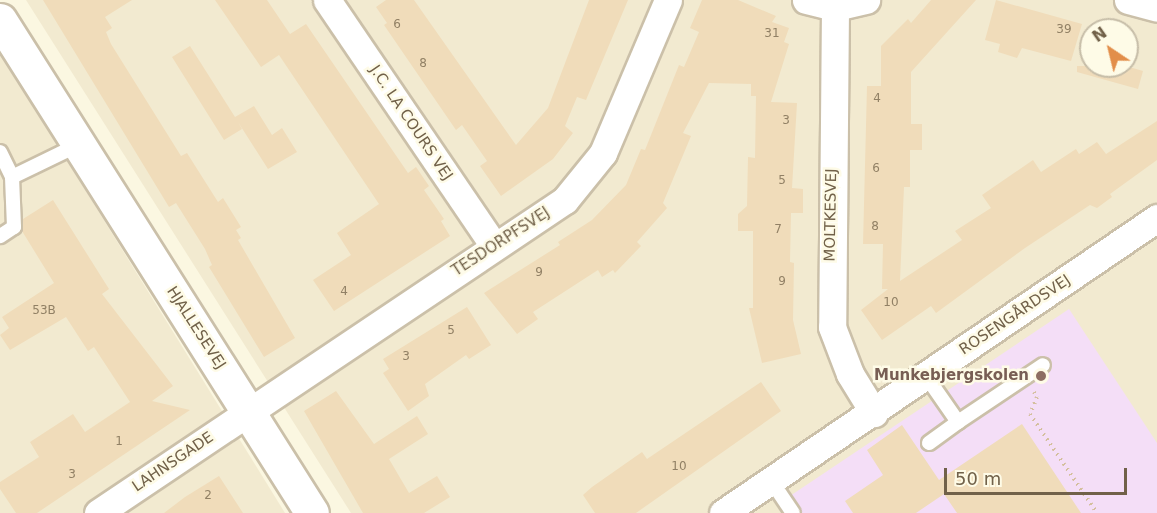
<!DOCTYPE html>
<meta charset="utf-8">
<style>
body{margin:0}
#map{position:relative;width:1157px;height:513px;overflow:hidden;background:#fbf7e1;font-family:"DejaVu Sans",sans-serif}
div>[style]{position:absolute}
.residential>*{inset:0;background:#f2ead0}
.education>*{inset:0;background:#f4def7}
.building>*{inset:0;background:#f0dcba}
.path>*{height:4px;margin-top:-2px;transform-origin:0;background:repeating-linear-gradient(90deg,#d4bf9e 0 1.5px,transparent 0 6px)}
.roads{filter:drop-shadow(2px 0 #cbc0a9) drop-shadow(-2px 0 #cbc0a9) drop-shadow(0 2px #cbc0a9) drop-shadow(0 -2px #cbc0a9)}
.service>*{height:14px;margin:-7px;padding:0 7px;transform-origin:7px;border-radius:7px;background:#fff}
.minor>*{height:27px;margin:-13.5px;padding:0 13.5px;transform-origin:13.5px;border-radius:13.5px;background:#fff}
.tertiary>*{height:33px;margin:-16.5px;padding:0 16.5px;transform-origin:16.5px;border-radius:16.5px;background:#fff}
.dots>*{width:16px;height:16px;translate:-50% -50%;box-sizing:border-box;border:3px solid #fefbe7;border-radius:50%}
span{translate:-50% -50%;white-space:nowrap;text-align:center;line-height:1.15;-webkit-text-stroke:5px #fefbe7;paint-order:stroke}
.number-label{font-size:12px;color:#918065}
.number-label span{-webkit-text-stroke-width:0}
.street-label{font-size:15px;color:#716149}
.education-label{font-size:15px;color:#785e54;font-weight:700}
.right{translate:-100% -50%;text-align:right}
.north{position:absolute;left:1079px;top:18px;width:60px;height:60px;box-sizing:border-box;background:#fefbe7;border:2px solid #c6bda8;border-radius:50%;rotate:325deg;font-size:16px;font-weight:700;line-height:24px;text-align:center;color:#716149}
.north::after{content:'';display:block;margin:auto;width:21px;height:27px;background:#e28e4a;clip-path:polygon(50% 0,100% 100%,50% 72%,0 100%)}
.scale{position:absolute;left:944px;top:468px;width:183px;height:27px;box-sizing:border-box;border:3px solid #716149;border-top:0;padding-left:8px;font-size:18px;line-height:21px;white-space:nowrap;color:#716149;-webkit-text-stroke:4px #fefbe7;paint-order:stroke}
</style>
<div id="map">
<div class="residential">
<i style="clip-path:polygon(evenodd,26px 0,1157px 0,1157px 513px,351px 513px,26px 0,1091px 30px,1127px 30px,1127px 66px,1091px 66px,1091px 30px)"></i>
<i style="clip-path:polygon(0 52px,285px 513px,0 513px)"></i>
</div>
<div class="education">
<i style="clip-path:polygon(1069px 309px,1157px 443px,1157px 513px,788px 513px,781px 502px)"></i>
</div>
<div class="building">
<i style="clip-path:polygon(43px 0,132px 0,105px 17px,112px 28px,106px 32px,111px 44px,181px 156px,187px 153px,218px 202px,223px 198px,241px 227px,236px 230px,241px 238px,238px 240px,295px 338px,264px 357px,209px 267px,212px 265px,205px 249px,176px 203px,169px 207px)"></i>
<i style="clip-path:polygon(215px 0,267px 0,290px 34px,306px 24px,408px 173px,416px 167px,429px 186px,424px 190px,444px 219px,441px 221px,450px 236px,334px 311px,313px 280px,351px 255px,337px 233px,379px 204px,279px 55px,261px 67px)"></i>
<i style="clip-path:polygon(386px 0,414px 0,516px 145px,548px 108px,589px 0,628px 0,586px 100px,577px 97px,565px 126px,573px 133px,553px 159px,501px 196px,480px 166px,487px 161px,462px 125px,456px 130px,384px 25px,387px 23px,376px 7px)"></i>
<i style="clip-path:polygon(702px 0,738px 0,776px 16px,772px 22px,789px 28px,784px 42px,789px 44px,771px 102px,797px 103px,792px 188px,803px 189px,803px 213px,791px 213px,790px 262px,794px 263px,793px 320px,801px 354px,762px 363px,749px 308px,753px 308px,753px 231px,738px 231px,738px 214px,747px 206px,748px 157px,755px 158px,756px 96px,751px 96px,751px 84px,709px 83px,683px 133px,691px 136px,663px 203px,667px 208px,637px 242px,641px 246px,615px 273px,613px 270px,602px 277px,598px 270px,533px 312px,538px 319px,517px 334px,484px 293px,560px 245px,558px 242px,592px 220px,626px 185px,641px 149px,645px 150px,679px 65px,684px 67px,699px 32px,690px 28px)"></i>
<i style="clip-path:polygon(931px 0,976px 0,911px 72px,911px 124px,922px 124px,922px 150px,910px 150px,910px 187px,904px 187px,900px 281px,962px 240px,955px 231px,991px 208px,982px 195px,1033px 160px,1041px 172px,1076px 149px,1079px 154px,1097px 142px,1106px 154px,1157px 121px,1157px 160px,1110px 194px,1112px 197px,1097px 208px,1090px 205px,1025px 248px,936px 313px,931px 306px,882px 340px,861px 310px,888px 289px,882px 289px,883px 244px,863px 244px,867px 86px,881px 86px,881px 46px,908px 19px,911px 23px)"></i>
<i style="clip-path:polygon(996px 0,1082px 24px,1071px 61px,1022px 48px,1017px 58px,998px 52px,1000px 44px,985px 40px)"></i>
<i style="clip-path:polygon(190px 46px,235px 117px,254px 106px,272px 135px,282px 128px,297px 152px,268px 169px,238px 122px,242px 129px,224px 140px,172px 57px)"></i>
<i style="clip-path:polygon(1077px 66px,1126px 66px,1143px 71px,1138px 89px,1077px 72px)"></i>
<i style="clip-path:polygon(53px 200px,109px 289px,102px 294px,173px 386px,152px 401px,190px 410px,37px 513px,16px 513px,0 489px,0 482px,39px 457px,30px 442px,73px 414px,85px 432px,130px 402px,94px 347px,88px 351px,66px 317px,10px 350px,0 335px,9px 328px,2px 317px,54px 283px,22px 231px,23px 219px)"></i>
<i style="clip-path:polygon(467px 307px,491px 345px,469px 359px,466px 355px,425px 384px,429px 396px,408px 411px,383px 373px,389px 369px,383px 359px)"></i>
<i style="clip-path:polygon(761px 382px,781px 411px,636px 513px,595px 513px,583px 495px,592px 487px,642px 452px,647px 459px)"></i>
<i style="clip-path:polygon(336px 391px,374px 444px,417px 416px,428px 434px,389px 459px,409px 493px,437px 476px,450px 497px,424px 513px,363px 513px,304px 411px)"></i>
<i style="clip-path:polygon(1022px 424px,1081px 513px,957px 513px,944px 494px,916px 513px,853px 513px,845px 501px,883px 475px,867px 450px,902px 425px,939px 480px)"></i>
<i style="clip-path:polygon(219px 476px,243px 513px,164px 513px,185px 497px)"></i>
</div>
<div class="path">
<i style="left:1034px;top:392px;width:6px;rotate:59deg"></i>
<i style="left:1037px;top:397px;width:18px;rotate:112deg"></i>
<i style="left:1030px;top:414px;width:120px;rotate:55.9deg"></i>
</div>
<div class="roads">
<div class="service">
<i style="left:0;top:152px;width:28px;rotate:64deg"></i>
<i style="left:12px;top:177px;width:50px;rotate:87.7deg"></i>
<i style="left:14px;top:227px;width:17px;rotate:147deg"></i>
<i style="left:12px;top:177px;width:73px;rotate:-25.9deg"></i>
<i style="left:926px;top:376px;width:56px;rotate:55.2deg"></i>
<i style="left:958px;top:422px;width:102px;rotate:-33.8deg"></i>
<i style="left:929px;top:443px;width:36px;rotate:-36deg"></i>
<i style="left:772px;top:482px;width:37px;rotate:56deg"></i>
</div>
<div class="minor">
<i style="left:327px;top:0;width:297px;rotate:55.8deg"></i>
<i style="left:806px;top:0;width:30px;rotate:14deg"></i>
<i style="left:835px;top:7px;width:32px;rotate:-13deg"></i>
<i style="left:1128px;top:0;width:30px;rotate:15deg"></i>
<i style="left:835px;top:7px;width:320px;rotate:90.5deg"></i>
<i style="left:832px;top:327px;width:50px;rotate:69deg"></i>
<i style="left:850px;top:374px;width:46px;rotate:58.4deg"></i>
<i style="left:98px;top:513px;width:562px;rotate:-33.83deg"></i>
<i style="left:565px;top:200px;width:60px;rotate:-51deg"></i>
<i style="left:603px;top:153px;width:166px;rotate:-67deg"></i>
<i style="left:723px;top:513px;width:525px;rotate:-34.2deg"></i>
</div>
<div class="tertiary">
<i style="left:0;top:20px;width:583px;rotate:57.67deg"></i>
</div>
</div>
<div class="dots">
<i style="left:1041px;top:376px;background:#8d6e63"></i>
</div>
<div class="number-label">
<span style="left:397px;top:25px">6</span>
<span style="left:1064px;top:30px">39</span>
<span style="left:772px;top:34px">31</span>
<span style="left:423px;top:64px">8</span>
<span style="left:877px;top:99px">4</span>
<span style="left:786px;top:121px">3</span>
<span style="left:876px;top:169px">6</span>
<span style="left:782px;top:181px">5</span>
<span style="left:875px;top:227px">8</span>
<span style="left:778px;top:230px">7</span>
<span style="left:539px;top:273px">9</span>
<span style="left:782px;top:282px">9</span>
<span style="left:344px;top:292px">4</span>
<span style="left:891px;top:303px">10</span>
<span style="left:44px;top:311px">53B</span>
<span style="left:451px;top:331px">5</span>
<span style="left:406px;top:357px">3</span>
<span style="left:119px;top:442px">1</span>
<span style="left:679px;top:467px">10</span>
<span style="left:72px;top:475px">3</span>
<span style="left:208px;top:496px">2</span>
</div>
<div class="street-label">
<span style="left:411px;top:123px;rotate:56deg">J.C. LA COURS VEJ</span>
<span style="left:831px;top:215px;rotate:-89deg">MOLTKESVEJ</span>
<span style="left:501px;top:242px;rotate:-33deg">TESDORPFSVEJ</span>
<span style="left:1015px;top:315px;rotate:-34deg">ROSENGÅRDSVEJ</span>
<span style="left:196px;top:328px;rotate:57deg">HJALLESEVEJ</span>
<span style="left:173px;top:462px;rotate:-34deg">LAHNSGADE</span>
</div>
<div class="education-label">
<span class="right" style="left:1029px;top:376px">Munkebjergskolen</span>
</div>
<div class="north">N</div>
<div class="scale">50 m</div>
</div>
